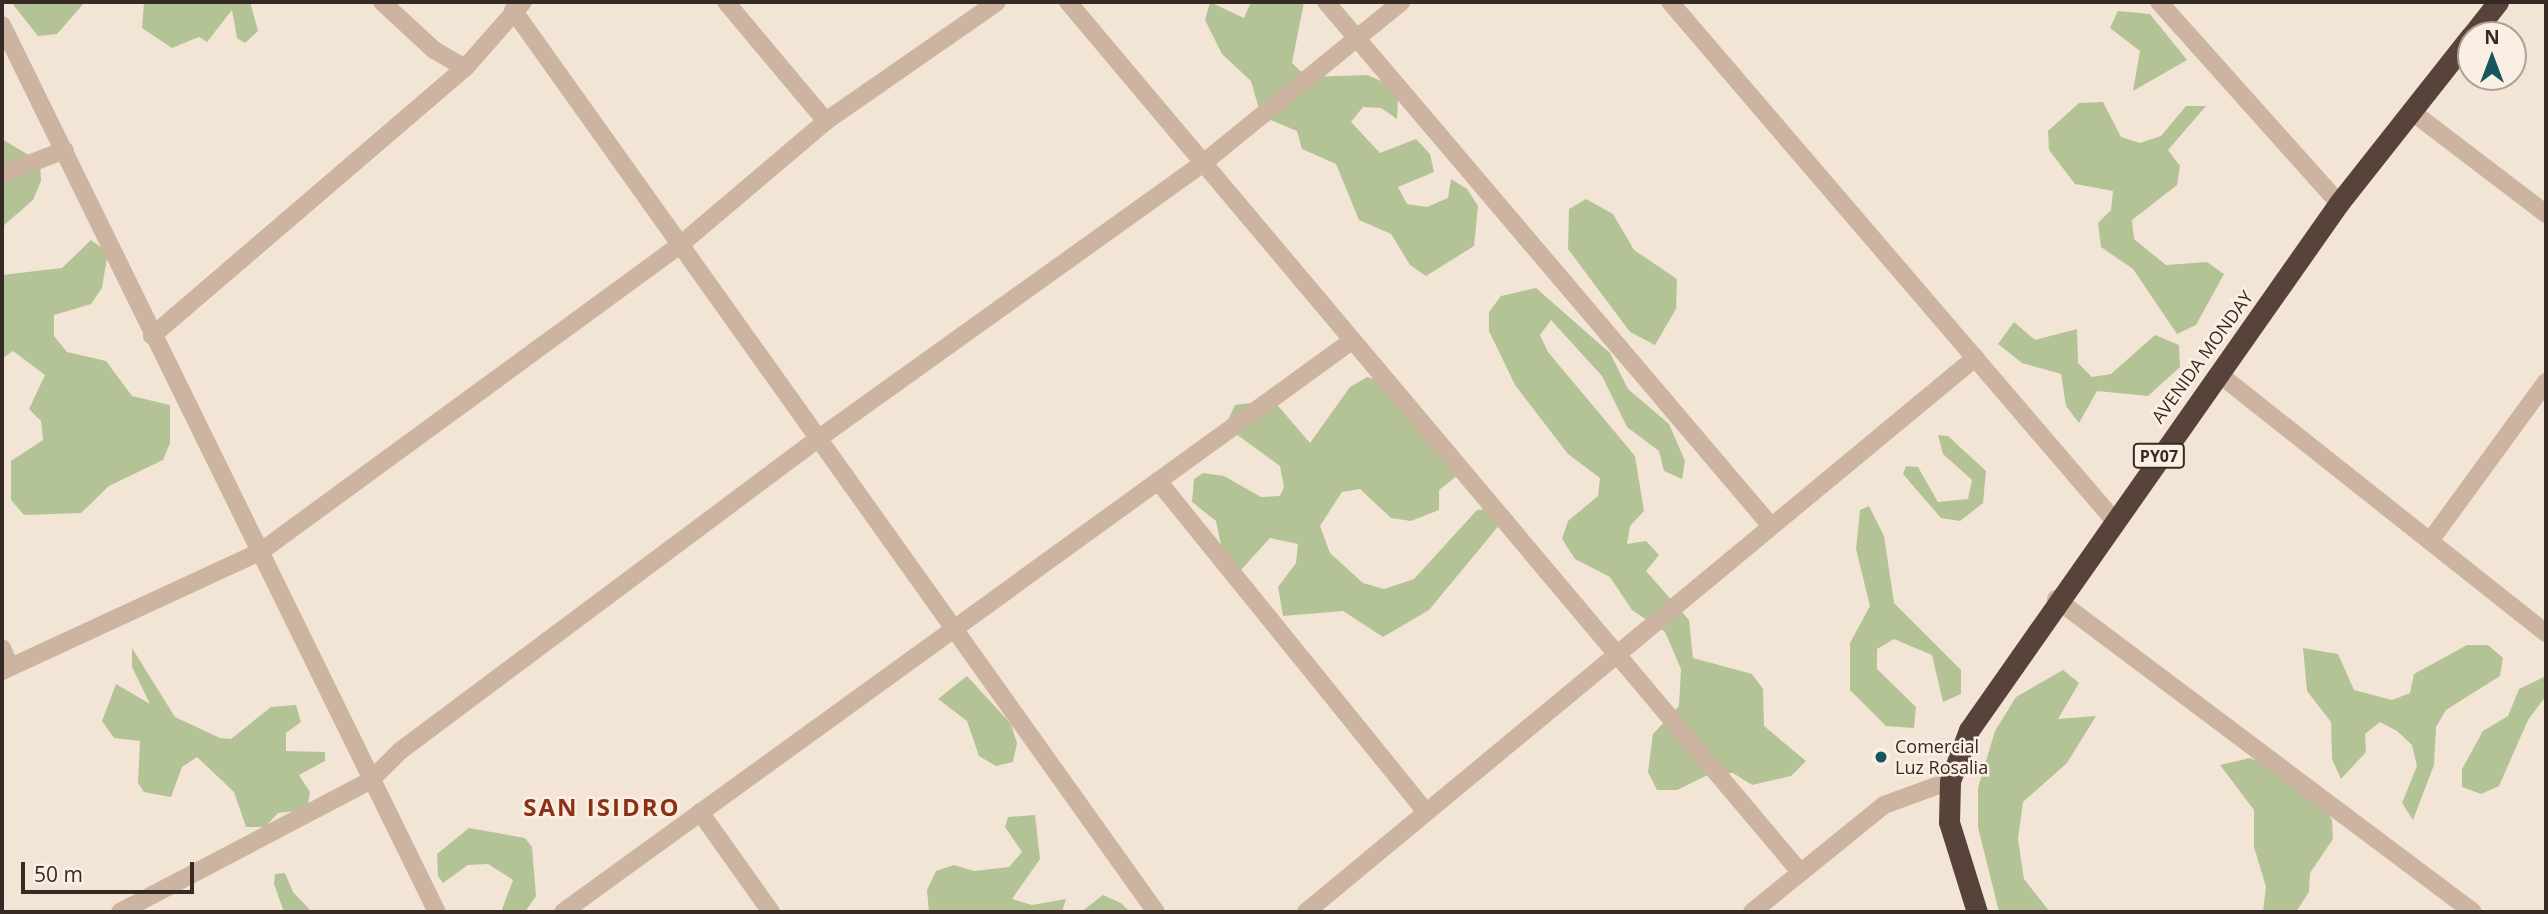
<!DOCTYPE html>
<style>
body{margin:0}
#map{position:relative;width:2548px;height:914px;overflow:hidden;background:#f3e5d6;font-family:"Open Sans",sans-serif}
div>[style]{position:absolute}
.green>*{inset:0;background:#b4c395}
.minor>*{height:18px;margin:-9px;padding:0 9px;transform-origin:9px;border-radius:9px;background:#ccb4a1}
.highway>*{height:21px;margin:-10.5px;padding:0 10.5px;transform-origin:10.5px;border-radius:10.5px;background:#58433b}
.dots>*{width:19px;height:19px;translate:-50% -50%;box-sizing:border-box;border:4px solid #fbefe3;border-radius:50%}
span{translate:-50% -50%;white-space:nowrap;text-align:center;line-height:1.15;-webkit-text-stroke:5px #fbefe3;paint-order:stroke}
.shield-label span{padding:2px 5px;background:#fbefe3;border:2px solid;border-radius:5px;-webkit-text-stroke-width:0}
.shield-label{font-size:16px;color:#362a25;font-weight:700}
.street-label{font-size:18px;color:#362a25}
.poi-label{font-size:18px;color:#362a25}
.left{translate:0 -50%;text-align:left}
.district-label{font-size:24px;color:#8c3116;font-weight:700;letter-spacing:2px}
.frame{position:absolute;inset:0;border:4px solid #362a25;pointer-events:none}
.north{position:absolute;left:2457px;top:21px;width:70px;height:70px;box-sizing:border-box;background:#fbefe3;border:2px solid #aca097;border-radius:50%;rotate:0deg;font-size:19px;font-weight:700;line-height:28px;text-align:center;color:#362a25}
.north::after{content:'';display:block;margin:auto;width:24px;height:32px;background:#17575b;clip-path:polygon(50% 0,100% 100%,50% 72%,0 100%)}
.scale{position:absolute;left:21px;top:862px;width:173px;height:32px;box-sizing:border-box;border:4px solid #362a25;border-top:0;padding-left:9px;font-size:21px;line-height:24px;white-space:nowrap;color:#362a25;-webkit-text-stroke:5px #fbefe3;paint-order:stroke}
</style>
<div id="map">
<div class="green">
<i style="clip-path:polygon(11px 2px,85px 2px,57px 34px,38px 36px)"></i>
<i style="clip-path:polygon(144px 2px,250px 2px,258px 31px,245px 43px,237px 38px,232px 10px,207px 42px,199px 37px,172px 48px,142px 28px)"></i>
<i style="clip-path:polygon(1210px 2px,1244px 18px,1251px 2px,1304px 2px,1292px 63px,1307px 77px,1367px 75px,1386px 83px,1398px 99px,1397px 119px,1381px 108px,1363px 107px,1351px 122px,1380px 153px,1416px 139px,1430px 154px,1434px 172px,1398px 187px,1407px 204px,1427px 207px,1448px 198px,1451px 179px,1467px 189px,1478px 206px,1474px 246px,1426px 276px,1410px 265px,1391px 234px,1359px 220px,1336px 164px,1302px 149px,1297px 131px,1261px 116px,1251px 81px,1222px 54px,1205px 20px)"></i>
<i style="clip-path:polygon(2118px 11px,2150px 14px,2187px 60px,2133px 91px,2140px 51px,2110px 28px)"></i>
<i style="clip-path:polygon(2103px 102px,2121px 137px,2140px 143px,2161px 136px,2186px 106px,2206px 106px,2168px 150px,2180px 166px,2177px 185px,2132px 220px,2134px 239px,2166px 265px,2207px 262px,2224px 274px,2196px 325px,2177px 334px,2133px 269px,2101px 247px,2098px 223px,2111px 210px,2113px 191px,2075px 184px,2049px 150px,2048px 131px,2079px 103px)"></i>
<i style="clip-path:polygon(2px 139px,40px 162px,41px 181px,33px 200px,2px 227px)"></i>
<i style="clip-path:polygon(1586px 199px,1613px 214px,1634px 250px,1677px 279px,1676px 309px,1655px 345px,1630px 332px,1568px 249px,1569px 209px)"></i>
<i style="clip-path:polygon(91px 240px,108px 252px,102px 288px,91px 304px,54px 315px,54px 336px,67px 352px,106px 361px,132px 396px,170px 405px,170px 443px,163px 460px,109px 486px,81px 513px,24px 515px,11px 500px,11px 461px,43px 440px,41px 421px,29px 409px,45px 375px,13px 351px,2px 359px,2px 275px,62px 268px)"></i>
<i style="clip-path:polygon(1536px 288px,1610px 353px,1628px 389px,1669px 424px,1685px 461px,1682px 479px,1664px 471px,1659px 451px,1627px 427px,1602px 376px,1551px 320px,1540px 335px,1548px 352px,1635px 456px,1644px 511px,1630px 526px,1627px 544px,1646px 541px,1659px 555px,1646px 571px,1689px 620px,1693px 658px,1752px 674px,1763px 689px,1764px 726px,1806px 761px,1791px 776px,1752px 785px,1733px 773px,1712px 773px,1677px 790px,1657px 790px,1648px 772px,1653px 734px,1679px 706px,1681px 669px,1665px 632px,1632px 610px,1610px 577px,1575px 559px,1562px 539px,1568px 521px,1598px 496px,1600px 478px,1568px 454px,1515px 385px,1489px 331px,1489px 312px,1501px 296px)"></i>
<i style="clip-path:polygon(2014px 322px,2035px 340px,2077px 329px,2078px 363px,2092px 377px,2111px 374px,2155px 335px,2179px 345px,2180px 367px,2148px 396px,2097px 391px,2079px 423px,2066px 406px,2061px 374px,2022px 363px,1998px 344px)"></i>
<i style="clip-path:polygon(1367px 377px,1387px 382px,1457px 476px,1439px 490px,1439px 510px,1411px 521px,1391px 518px,1360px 489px,1342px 492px,1320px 526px,1330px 553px,1363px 583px,1384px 589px,1414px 579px,1477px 510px,1488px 509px,1501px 523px,1429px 610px,1383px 637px,1343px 611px,1283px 616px,1278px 587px,1296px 563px,1298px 544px,1270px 538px,1240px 571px,1222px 550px,1216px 521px,1192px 502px,1194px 479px,1203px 473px,1224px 476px,1261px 497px,1280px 496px,1284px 487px,1280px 466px,1232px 431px,1227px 422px,1235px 405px,1273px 400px,1310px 443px,1350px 387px)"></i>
<i style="clip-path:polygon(1938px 435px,1948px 436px,1986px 471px,1983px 503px,1960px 521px,1941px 518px,1903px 474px,1906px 466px,1918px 467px,1938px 502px,1968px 499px,1972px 480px,1943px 454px)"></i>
<i style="clip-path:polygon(1869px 506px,1884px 536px,1894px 603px,1961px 670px,1961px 694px,1943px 702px,1932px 655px,1894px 639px,1877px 649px,1877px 669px,1916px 707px,1914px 728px,1886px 726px,1850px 690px,1850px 643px,1870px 606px,1856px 549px,1860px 510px)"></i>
<i style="clip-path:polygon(2467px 645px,2488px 645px,2503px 658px,2500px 676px,2446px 710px,2436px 727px,2434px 765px,2413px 820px,2402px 803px,2417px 766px,2412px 745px,2397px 731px,2380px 722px,2365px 734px,2366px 752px,2341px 779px,2332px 759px,2331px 722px,2307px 691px,2303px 648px,2338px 654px,2354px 690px,2392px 700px,2410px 693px,2414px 674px)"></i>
<i style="clip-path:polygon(132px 648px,175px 717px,220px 738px,231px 739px,271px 707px,296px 705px,301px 722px,286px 733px,286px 751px,325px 752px,325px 761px,299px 775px,310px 792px,307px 810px,278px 813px,265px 827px,246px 827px,234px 792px,197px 757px,182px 767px,171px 797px,144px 792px,138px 783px,140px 741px,114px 738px,102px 721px,116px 684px,150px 704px,132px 667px)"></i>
<i style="clip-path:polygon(2063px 670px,2079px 683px,2058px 719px,2096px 716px,2067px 763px,2023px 802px,2018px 839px,2024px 879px,2050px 912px,1999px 912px,1978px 827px,1978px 788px,1995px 731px,2016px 697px)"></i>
<i style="clip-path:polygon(967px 676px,1011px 724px,1017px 743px,1013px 762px,996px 766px,979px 756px,967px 721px,938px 699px)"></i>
<i style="clip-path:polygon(2546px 676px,2546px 696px,2528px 720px,2499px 786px,2481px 794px,2462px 787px,2462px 769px,2483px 731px,2508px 716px,2519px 689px)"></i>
<i style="clip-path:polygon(2250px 758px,2288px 774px,2322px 802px,2332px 820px,2333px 839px,2310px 873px,2309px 892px,2296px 912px,2263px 912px,2266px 887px,2254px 847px,2254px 810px,2220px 765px)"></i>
<i style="clip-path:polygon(1035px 815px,1040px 859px,1012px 899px,1032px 905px,1066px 899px,1062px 912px,929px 912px,927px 890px,936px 871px,954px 865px,974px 871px,1009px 867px,1022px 852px,1005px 827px,1008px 817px)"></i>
<i style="clip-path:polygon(469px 828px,525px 838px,532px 847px,536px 896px,525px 912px,501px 912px,513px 880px,488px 864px,468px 865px,443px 883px,438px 876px,437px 854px)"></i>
<i style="clip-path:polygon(285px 873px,293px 892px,312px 912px,284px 912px,274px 884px,275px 874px)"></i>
<i style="clip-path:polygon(1103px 895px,1121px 903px,1130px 912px,1081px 912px)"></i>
</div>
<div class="minor">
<i style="left:382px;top:2px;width:71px;rotate:42.7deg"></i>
<i style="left:434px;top:50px;width:36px;rotate:30deg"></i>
<i style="left:465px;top:68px;width:88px;rotate:-48.7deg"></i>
<i style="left:726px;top:2px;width:155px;rotate:50deg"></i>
<i style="left:1068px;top:2px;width:1138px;rotate:49.92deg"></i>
<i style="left:1326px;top:2px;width:687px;rotate:49.66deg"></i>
<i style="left:1670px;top:2px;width:681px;rotate:49.41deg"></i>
<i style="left:2159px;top:2px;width:270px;rotate:48.2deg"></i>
<i style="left:513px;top:10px;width:1108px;rotate:54.52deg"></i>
<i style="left:2px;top:25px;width:988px;rotate:63.88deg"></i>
<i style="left:2411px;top:111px;width:170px;rotate:37.3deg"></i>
<i style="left:2px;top:174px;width:67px;rotate:-20.9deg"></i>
<i style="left:152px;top:336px;width:412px;rotate:-40.6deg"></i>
<i style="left:2219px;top:374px;width:417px;rotate:38.4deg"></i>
<i style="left:1158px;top:481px;width:426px;rotate:51deg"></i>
<i style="left:2430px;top:541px;width:197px;rotate:-53.9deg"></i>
<i style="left:2056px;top:599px;width:521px;rotate:36.89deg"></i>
<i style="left:2px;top:648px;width:21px;rotate:67deg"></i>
<i style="left:2px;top:671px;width:284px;rotate:-24.8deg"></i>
<i style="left:260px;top:552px;width:520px;rotate:-36.17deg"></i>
<i style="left:680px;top:245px;width:192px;rotate:-40.3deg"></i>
<i style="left:826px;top:121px;width:208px;rotate:-34.8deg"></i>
<i style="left:700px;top:812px;width:123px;rotate:54.6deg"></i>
<i style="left:120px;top:912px;width:284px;rotate:-27.7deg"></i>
<i style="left:371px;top:780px;width:41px;rotate:-45deg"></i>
<i style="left:400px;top:751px;width:518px;rotate:-36.76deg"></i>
<i style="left:815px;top:441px;width:476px;rotate:-35.6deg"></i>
<i style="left:1202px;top:164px;width:257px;rotate:-39.1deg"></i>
<i style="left:563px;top:912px;width:972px;rotate:-35.91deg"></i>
<i style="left:1306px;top:912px;width:869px;rotate:-39.63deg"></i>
<i style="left:1752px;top:912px;width:170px;rotate:-39deg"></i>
<i style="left:1884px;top:805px;width:70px;rotate:-20deg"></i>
</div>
<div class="highway">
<i style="left:2472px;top:35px;width:42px;rotate:-51.8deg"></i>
<i style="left:1977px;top:912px;width:94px;rotate:-107.3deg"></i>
<i style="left:1949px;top:822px;width:41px;rotate:-88.6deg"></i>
<i style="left:1950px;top:781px;width:54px;rotate:-69.6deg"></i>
<i style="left:1969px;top:730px;width:644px;rotate:-54.93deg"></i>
<i style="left:2339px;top:203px;width:213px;rotate:-51.7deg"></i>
</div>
<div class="dots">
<i style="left:1881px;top:757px;background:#17575b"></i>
</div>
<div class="shield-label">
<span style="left:2159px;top:456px">PY07</span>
</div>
<div class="street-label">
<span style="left:2202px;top:357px;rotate:-54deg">AVENIDA MONDAY</span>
</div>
<div class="poi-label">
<span class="left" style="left:1895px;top:757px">Comercial<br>Luz Rosalia</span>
</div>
<div class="district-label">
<span style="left:602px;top:807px">SAN ISIDRO</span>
</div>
<div class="frame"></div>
<div class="north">N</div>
<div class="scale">50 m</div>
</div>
